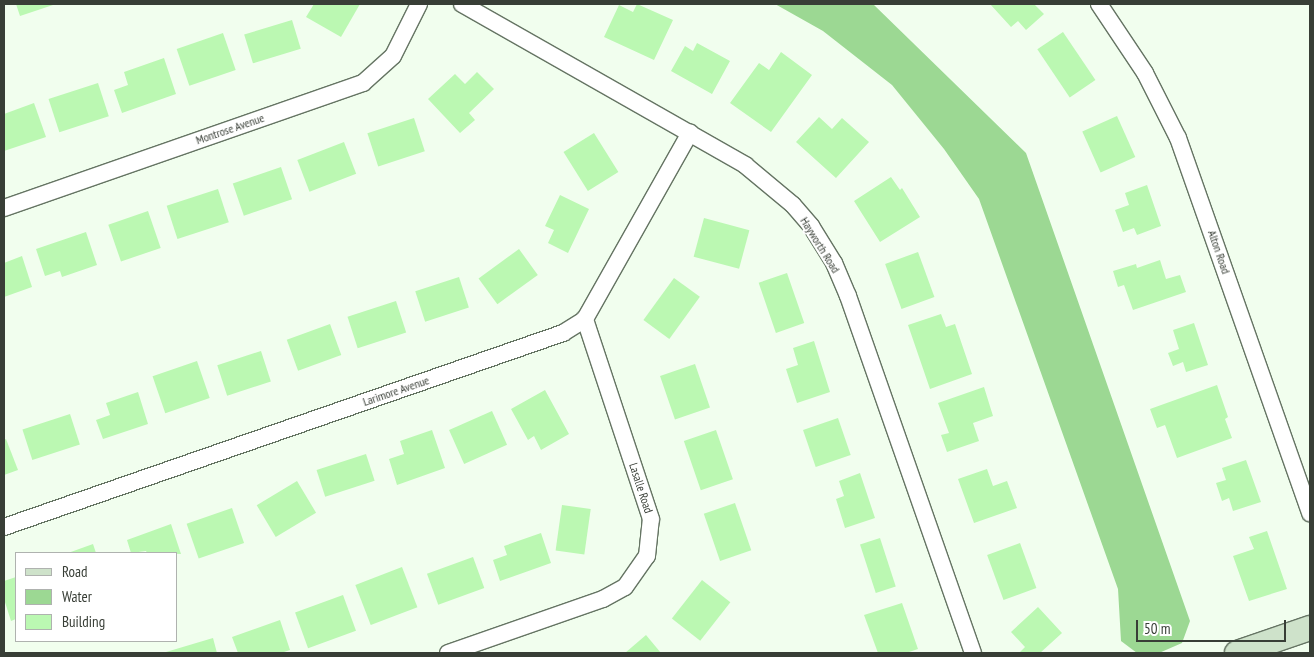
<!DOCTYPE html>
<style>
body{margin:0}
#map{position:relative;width:1314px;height:657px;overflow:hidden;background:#f1feee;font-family:"PT Sans Narrow",sans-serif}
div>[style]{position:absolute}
.water>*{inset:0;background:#9cd893}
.building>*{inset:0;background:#bbf8b2;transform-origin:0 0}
.roads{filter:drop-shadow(1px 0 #657463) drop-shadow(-1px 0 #657463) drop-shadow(0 1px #657463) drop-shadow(0 -1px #657463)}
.street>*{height:16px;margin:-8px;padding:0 8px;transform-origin:8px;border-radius:8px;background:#fff}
.secondary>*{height:24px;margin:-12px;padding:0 12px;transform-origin:12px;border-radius:12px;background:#cee2ca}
span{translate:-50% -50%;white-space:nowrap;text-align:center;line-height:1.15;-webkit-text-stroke:4px #fff;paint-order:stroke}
.street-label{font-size:12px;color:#383e36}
.frame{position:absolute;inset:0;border:5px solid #383e36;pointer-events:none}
.legend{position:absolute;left:15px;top:552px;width:162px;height:90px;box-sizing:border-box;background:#fff;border:1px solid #afb2af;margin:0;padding:6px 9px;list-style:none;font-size:15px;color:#383e36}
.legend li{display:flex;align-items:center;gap:10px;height:25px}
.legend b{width:25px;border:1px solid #afb2af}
.scale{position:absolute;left:1136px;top:620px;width:150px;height:22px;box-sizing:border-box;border:2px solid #383e36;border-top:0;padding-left:6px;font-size:15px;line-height:18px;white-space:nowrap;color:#383e36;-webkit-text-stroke:4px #fff;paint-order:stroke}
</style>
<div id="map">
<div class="water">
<i style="clip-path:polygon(775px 4px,873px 4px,1026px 153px,1190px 621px,1182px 643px,1159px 653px,1137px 653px,1121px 641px,1118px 589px,979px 199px,944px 149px,892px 85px,823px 31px)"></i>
</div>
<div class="building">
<i style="clip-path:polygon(16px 4px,56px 4px,20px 16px)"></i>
<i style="clip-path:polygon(314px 4px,360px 4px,341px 37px,306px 17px)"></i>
<i style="clip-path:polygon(637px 4px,673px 20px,654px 60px,604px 37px,619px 5px,633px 12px)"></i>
<i style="clip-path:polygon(990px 4px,1034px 4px,1044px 14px,1026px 30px,1018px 21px,1011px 27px)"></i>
<i style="left:292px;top:20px;width:30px;height:50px;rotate:73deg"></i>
<i style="left:1063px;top:32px;width:58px;height:31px;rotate:56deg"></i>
<i style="left:223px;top:33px;width:39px;height:49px;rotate:71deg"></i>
<i style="clip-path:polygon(697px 43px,730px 61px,712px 94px,671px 71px,685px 46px,693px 51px)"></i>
<i style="clip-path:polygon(781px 52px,812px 75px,771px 132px,730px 103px,759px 63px,769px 70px)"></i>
<i style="clip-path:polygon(164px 58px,176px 94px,122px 113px,114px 90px,128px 85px,124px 72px)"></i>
<i style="clip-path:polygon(477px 72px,494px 89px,469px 113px,475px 120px,460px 133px,428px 99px,455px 74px,465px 84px)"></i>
<i style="left:98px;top:83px;width:35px;height:52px;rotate:72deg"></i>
<i style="clip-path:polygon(34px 103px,46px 137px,4px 151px,4px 114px)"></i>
<i style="left:1117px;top:116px;width:45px;height:38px;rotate:66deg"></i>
<i style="clip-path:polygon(819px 117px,832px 129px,842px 118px,869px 142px,836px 178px,796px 142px)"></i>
<i style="left:414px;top:118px;width:35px;height:49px;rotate:72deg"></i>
<i style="left:594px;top:133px;width:46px;height:36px;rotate:58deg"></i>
<i style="left:344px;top:142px;width:34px;height:50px;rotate:69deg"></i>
<i style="left:281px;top:167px;width:34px;height:51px;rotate:71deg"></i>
<i style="clip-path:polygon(891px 177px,900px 190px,902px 188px,920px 217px,880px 242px,854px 201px)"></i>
<i style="clip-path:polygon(1147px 185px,1161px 226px,1137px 235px,1134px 228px,1123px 232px,1115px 210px,1129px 205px,1125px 193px)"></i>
<i style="left:218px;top:189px;width:35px;height:54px;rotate:72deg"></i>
<i style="clip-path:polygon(560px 195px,589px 209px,568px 253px,548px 243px,554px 230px,545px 226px)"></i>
<i style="left:148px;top:211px;width:39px;height:42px;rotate:71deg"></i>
<i style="left:704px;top:218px;width:47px;height:40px;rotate:15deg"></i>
<i style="clip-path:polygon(86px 232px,97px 265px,62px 277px,60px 271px,45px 276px,36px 249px)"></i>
<i style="left:519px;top:249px;width:32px;height:50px;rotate:54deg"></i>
<i style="left:918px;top:252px;width:48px;height:35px;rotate:70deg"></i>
<i style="clip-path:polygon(22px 256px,32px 287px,4px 297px,4px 263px)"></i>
<i style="clip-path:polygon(1160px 260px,1166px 279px,1180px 275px,1186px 292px,1133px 310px,1124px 285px,1118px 287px,1113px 271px,1136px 264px,1137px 268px)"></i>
<i style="left:787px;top:273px;width:53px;height:30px;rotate:71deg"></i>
<i style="left:459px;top:277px;width:32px;height:46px;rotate:72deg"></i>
<i style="left:674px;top:278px;width:32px;height:52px;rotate:36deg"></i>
<i style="left:396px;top:301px;width:33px;height:51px;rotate:72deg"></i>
<i style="clip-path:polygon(941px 314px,946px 327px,955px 324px,972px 374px,930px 389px,908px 325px)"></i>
<i style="clip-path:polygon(1194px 323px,1208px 365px,1186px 372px,1183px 362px,1173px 366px,1168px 353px,1179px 349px,1173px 330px)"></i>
<i style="left:330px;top:324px;width:33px;height:46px;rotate:70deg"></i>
<i style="clip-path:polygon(814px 341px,830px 392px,797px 403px,786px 369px,798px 365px,793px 348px)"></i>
<i style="left:261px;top:351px;width:32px;height:46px;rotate:72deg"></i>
<i style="left:197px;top:361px;width:39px;height:47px;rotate:71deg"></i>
<i style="left:695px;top:364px;width:46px;height:37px;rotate:71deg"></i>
<i style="clip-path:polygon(1217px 385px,1228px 417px,1225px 419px,1232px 438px,1177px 458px,1165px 425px,1157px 428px,1150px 409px)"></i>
<i style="clip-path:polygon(984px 387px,993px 416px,973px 423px,979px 441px,947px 452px,941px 435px,949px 433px,938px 403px)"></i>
<i style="clip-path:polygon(545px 390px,569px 434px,541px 450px,534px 436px,528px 440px,511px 409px)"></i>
<i style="clip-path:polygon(138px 392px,148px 424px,103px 439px,96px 420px,110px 415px,106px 403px)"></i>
<i style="left:492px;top:411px;width:37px;height:47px;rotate:66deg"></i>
<i style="left:70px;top:414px;width:32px;height:50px;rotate:72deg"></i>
<i style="left:838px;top:418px;width:39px;height:37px;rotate:71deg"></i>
<i style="clip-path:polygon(432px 430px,445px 468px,397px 485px,389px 459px,404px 454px,400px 441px)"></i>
<i style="left:716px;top:430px;width:52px;height:34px;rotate:71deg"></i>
<i style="clip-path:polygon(6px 439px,18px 470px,4px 475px,4px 440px)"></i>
<i style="left:366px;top:454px;width:28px;height:52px;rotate:72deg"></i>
<i style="clip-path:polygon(1246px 460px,1261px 502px,1233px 511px,1229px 498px,1222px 501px,1216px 483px,1226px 480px,1222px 468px)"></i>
<i style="clip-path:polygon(987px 469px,993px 486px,1007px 481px,1017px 508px,974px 523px,958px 479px)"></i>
<i style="clip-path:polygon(860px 473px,875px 518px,845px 528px,836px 499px,844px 496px,839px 481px)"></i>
<i style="left:297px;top:481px;width:37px;height:47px;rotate:59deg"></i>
<i style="left:735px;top:503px;width:50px;height:33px;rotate:71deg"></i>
<i style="left:562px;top:505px;width:29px;height:46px;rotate:8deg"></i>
<i style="left:232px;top:508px;width:37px;height:48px;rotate:71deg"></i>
<i style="clip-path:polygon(171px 524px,181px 554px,147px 553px,146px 551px,131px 553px,127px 540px)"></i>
<i style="clip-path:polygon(1267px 531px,1287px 589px,1249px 601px,1233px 556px,1254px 549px,1249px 537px)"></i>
<i style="clip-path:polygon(541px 533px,551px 563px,500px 581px,493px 560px,507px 555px,504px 546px)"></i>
<i style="left:880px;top:538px;width:51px;height:21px;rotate:72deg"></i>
<i style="left:1020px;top:543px;width:48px;height:35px;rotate:70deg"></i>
<i style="clip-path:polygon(93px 544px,96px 553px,68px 553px)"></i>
<i style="left:473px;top:557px;width:33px;height:49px;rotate:70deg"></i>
<i style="left:402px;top:567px;width:43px;height:50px;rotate:69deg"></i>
<i style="clip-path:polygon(16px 577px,16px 619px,11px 621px,4px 599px,4px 581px)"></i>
<i style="left:702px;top:580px;width:36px;height:49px;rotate:38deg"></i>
<i style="left:343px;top:595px;width:38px;height:51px;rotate:70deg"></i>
<i style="clip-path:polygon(902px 603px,918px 649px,906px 653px,878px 653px,864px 615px)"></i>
<i style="clip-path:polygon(1038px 607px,1062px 633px,1040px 653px,1019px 653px,1025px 647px,1011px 632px)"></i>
<i style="clip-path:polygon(280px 620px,290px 650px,281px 653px,238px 653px,232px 637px)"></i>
<i style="clip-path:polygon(646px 635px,661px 653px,625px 653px)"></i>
<i style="clip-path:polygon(213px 638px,217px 653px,166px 653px,166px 652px)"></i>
</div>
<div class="roads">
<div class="street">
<i style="left:462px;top:4px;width:326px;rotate:29.6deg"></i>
<i style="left:745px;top:165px;width:62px;rotate:39.8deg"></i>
<i style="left:793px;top:205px;width:28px;rotate:49deg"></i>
<i style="left:811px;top:226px;width:44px;rotate:58.1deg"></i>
<i style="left:834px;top:263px;width:36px;rotate:67deg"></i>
<i style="left:848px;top:296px;width:378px;rotate:70.7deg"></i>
<i style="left:1099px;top:4px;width:83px;rotate:56.3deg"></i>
<i style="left:1145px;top:73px;width:73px;rotate:63.1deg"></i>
<i style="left:1178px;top:138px;width:398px;rotate:70.6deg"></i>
<i style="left:4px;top:208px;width:380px;rotate:-19.2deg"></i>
<i style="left:363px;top:83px;width:40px;rotate:-42deg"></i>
<i style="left:393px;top:56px;width:58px;rotate:-63.4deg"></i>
<i style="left:4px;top:527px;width:592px;rotate:-19.14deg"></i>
<i style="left:563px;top:333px;width:26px;rotate:-32deg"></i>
<i style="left:585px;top:319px;width:214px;rotate:-60.6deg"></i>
<i style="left:448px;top:653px;width:164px;rotate:-19.2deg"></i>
<i style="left:603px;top:599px;width:25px;rotate:-29deg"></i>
<i style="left:625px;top:587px;width:38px;rotate:-55deg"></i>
<i style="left:647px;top:556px;width:37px;rotate:-84deg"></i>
<i style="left:651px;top:519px;width:211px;rotate:-108.3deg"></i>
</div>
<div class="secondary">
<i style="left:1237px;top:653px;width:77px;rotate:-18.9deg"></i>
</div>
</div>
<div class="street-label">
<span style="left:230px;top:129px;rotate:-19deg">Montrose Avenue</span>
<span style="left:820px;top:245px;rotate:58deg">Hayworth Road</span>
<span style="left:1219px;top:252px;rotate:71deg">Alton Road</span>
<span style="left:396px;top:391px;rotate:-19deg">Larimore Avenue</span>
<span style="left:641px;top:488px;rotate:72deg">Lasalle Road</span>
</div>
<div class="frame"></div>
<ul class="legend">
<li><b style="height:6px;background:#cee2ca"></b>Road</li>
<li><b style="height:14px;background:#9cd893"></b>Water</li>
<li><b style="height:14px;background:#bbf8b2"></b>Building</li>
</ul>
<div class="scale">50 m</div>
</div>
